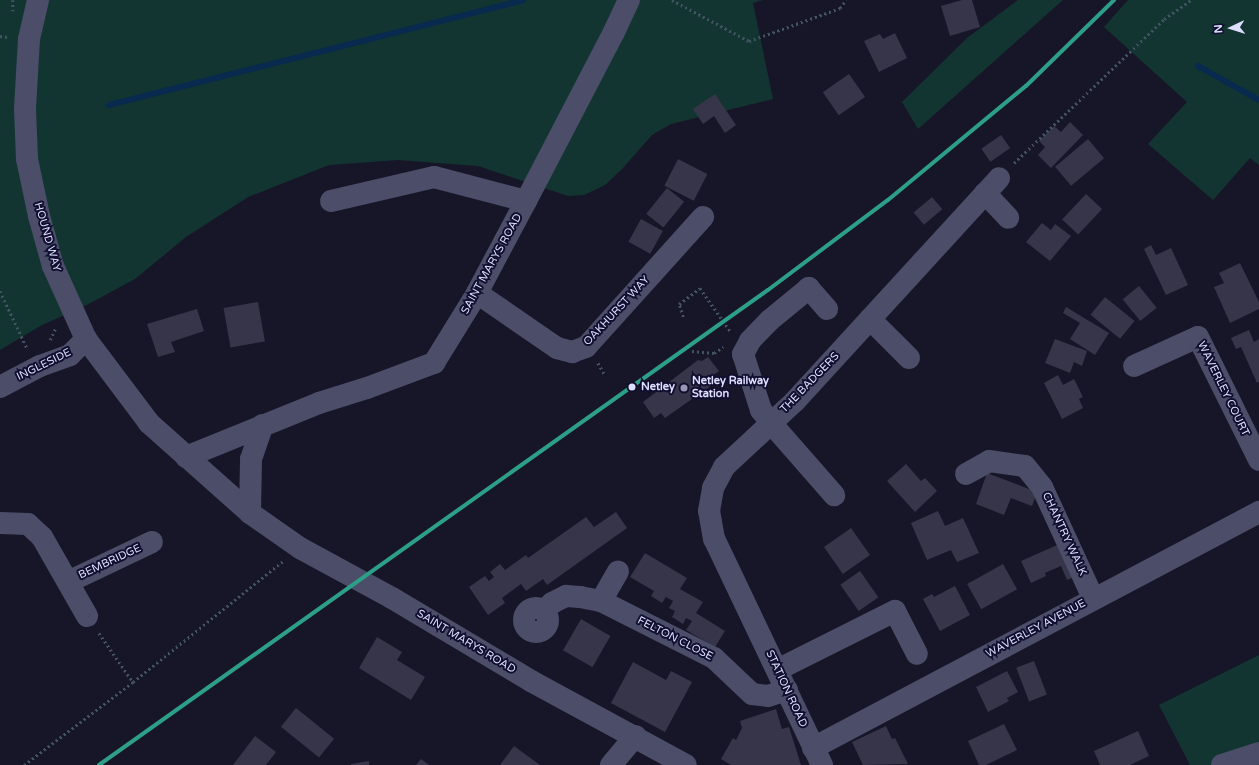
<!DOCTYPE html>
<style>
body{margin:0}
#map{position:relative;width:1259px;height:765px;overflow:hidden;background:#171628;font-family:"Varela Round",sans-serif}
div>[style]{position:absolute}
.green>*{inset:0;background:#133532}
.stream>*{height:6px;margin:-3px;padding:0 3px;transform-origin:3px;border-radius:3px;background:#082a4e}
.building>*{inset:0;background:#363549;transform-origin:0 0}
.path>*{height:2.5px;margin-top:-1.25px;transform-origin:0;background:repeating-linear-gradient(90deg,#425463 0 2px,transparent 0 5px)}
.minor>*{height:22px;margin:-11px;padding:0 11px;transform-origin:11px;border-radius:11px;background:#4b4d69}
.minor>.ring{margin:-11px;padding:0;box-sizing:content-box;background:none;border:22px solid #4b4d69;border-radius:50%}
.rail-1>*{height:4px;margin:-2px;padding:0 2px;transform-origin:2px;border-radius:2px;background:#2d9f88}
.dots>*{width:11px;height:11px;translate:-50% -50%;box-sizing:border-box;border:2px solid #110f2f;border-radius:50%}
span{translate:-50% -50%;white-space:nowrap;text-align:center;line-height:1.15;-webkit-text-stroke:4px #110f2f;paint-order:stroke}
.street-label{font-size:11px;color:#dedeff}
.poi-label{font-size:11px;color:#dedeff;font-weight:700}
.left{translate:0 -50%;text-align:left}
.stop-label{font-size:11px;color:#dedeff;font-weight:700}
.north{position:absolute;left:1211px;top:8px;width:40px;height:40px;-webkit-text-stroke:3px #110f2f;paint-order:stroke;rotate:266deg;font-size:11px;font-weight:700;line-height:16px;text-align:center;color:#dedeff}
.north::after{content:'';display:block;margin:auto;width:14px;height:18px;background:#dedeff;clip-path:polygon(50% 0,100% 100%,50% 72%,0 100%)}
</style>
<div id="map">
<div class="green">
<i style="clip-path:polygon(0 0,763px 0,753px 3px,773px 99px,671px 124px,652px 135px,622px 169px,605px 185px,584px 195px,568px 196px,478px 166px,398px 160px,329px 165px,248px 197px,186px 237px,135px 279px,83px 307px,42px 325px,0 350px)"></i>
<i style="clip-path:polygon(1018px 0,1063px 0,918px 129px,902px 102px,967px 38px)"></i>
<i style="clip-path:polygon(1128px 0,1259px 0,1259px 165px,1250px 158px,1213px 200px,1148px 144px,1187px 102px,1104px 27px)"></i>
<i style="clip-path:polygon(1259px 655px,1259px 765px,1190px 765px,1159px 705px)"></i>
</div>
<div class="stream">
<i style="left:1198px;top:66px;width:70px;rotate:29.1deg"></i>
<i style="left:109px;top:105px;width:427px;rotate:-14.2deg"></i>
</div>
<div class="building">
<i style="clip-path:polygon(962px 0,972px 0,980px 27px,950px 36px,941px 6px)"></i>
<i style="clip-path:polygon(895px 33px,907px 58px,879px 72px,864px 41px,880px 34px,883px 39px)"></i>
<i style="left:849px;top:74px;width:28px;height:32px;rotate:55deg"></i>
<i style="clip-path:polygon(715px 94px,736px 125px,725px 133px,714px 116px,703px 124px,693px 109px)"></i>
<i style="clip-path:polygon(1070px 122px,1083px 135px,1051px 168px,1038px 155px,1045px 147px,1039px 141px,1054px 126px,1061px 132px)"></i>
<i style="left:1001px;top:135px;width:16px;height:24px;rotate:55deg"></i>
<i style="left:1088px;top:139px;width:25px;height:43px;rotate:50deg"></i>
<i style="left:678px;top:159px;width:33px;height:30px;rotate:27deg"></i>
<i style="left:667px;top:188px;width:22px;height:33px;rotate:39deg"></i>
<i style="left:1086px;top:194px;width:22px;height:35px;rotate:43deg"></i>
<i style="left:932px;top:197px;width:16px;height:24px;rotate:50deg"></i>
<i style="left:641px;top:219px;width:25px;height:26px;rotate:29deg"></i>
<i style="clip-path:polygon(1042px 223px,1051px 230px,1055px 224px,1071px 236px,1050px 261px,1026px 242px)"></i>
<i style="clip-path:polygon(1151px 245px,1156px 255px,1171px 248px,1188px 285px,1166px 295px,1144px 249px)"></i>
<i style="clip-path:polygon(1240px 263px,1259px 302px,1259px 309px,1230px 323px,1214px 287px,1224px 283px,1219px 273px)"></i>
<i style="left:1139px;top:286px;width:28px;height:21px;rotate:51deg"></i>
<i style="left:1105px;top:297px;width:38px;height:23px;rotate:39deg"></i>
<i style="left:258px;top:302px;width:40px;height:35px;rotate:80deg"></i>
<i style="clip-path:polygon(1066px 307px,1109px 333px,1095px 355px,1070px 339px,1080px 323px,1063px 313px)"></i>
<i style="clip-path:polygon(197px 309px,204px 331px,171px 342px,175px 352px,158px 357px,147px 324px)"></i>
<i style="clip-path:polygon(1249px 330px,1254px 342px,1259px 339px,1259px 382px,1257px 383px,1241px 347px,1236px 349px,1231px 338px)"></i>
<i style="clip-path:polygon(1055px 339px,1087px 351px,1082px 366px,1074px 362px,1070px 373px,1045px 363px)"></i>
<i style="clip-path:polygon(708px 357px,719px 371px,712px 376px,716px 382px,665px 418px,661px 413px,654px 418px,643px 402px,698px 360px,702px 361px)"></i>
<i style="clip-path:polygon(1058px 375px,1063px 385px,1074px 379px,1083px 397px,1079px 399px,1083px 408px,1062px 419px,1044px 383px)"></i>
<i style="clip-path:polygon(906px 464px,921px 481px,925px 478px,937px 491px,915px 512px,887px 481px)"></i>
<i style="clip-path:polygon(987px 473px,1037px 492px,1032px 506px,1011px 498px,1004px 515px,976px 504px)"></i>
<i style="clip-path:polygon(938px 511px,945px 526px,963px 518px,979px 553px,957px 562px,951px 550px,927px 560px,911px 523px)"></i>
<i style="clip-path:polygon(616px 512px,627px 528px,547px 585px,543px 579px,526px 591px,521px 584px,502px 598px,505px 603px,488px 615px,469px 587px,485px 576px,489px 581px,494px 577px,490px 572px,500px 564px,505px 570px,526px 555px,528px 558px,586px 517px,594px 527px)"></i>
<i style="left:851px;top:528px;width:33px;height:33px;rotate:55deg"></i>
<i style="clip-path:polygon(1064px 542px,1079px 575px,1067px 580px,1061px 566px,1045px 573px,1046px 576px,1031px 583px,1021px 561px)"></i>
<i style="clip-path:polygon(645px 553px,687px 578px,680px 589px,703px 602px,696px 613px,725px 631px,715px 647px,686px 630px,692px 621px,686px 618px,683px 624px,672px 617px,675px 611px,669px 608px,673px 601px,666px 597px,662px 603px,651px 596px,654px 591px,630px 577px)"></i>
<i style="left:1003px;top:564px;width:29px;height:41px;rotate:61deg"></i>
<i style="left:860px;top:571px;width:32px;height:24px;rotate:55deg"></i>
<i style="clip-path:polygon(955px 586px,970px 615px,940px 631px,923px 599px,932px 594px,934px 597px)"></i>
<i style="left:581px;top:619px;width:34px;height:36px;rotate:30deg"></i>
<i style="clip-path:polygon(377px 637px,402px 652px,397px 660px,425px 677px,411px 700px,359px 668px)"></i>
<i style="left:1034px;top:661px;width:36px;height:19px;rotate:69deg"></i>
<i style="clip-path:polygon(633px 662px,666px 680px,671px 671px,692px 682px,665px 732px,611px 703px)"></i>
<i style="clip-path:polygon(1007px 671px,1018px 692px,1007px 698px,1009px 701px,988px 712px,976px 687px)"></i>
<i style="left:296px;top:708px;width:49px;height:24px;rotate:39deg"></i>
<i style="clip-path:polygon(776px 709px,782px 729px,789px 727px,801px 765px,731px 765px,721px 759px,733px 738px,736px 740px,742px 728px,740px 721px)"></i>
<i style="clip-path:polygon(1004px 724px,1017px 750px,986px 765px,979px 765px,968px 741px)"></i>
<i style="clip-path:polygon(886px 726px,892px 739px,895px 738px,908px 764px,863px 765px,852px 742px)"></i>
<i style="clip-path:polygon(1138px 731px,1149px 756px,1130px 765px,1100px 765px,1094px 751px)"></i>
<i style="clip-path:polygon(255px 736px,276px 752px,266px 765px,233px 765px)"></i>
<i style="clip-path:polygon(514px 746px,540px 765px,500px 765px)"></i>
<i style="clip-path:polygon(421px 759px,429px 765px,416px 765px)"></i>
<i style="clip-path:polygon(369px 761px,369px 765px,351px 765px,351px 764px)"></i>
</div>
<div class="path">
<i style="left:13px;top:0;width:11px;rotate:90deg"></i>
<i style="left:672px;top:0;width:87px;rotate:28deg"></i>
<i style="left:749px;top:41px;width:97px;rotate:-19.9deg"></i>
<i style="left:840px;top:8px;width:10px;rotate:-53deg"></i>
<i style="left:0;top:36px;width:8px;rotate:7deg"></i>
<i style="left:1014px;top:163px;width:208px;rotate:-43.8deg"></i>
<i style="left:1164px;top:19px;width:33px;rotate:-35deg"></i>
<i style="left:0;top:291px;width:65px;rotate:64.6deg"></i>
<i style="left:683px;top:317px;width:14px;rotate:-107deg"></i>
<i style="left:679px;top:304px;width:26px;rotate:-37deg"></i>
<i style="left:700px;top:288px;width:54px;rotate:54.8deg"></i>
<i style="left:50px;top:340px;width:14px;rotate:-65deg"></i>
<i style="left:692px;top:351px;width:22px;rotate:5deg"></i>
<i style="left:714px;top:353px;width:11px;rotate:-34deg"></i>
<i style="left:598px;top:363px;width:12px;rotate:59deg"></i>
<i style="left:99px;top:633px;width:60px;rotate:55.2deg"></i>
<i style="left:24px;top:765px;width:137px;rotate:-37.3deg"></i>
<i style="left:133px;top:682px;width:193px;rotate:-38.9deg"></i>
</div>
<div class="minor">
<i style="left:38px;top:0;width:40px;rotate:103deg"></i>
<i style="left:29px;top:39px;width:70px;rotate:93.3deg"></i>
<i style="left:25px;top:109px;width:50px;rotate:87.7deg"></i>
<i style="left:27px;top:159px;width:58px;rotate:78.1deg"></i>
<i style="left:39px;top:216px;width:52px;rotate:74.4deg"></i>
<i style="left:53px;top:266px;width:80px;rotate:65.7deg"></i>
<i style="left:86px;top:339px;width:105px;rotate:53.1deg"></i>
<i style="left:149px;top:423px;width:135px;rotate:41.7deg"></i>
<i style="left:250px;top:513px;width:61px;rotate:35deg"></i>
<i style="left:300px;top:548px;width:105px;rotate:28.5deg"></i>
<i style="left:392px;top:598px;width:162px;rotate:30.8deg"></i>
<i style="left:531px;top:681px;width:176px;rotate:28.5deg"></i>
<i style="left:985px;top:193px;width:34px;rotate:47deg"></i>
<i style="left:331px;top:201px;width:106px;rotate:-13.1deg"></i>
<i style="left:434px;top:177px;width:95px;rotate:14.6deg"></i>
<i style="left:477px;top:293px;width:97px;rotate:34.5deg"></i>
<i style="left:557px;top:348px;width:16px;rotate:15deg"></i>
<i style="left:572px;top:352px;width:15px;rotate:-20deg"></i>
<i style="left:586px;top:347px;width:175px;rotate:-48deg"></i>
<i style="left:827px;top:309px;width:28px;rotate:-131deg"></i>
<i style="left:809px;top:288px;width:50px;rotate:140.6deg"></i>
<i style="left:770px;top:320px;width:29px;rotate:134deg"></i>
<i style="left:750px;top:341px;width:15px;rotate:118deg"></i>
<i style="left:743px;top:354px;width:59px;rotate:72.2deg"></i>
<i style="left:761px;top:410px;width:16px;rotate:52deg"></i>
<i style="left:771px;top:423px;width:96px;rotate:48.8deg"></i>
<i style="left:870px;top:319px;width:55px;rotate:45deg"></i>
<i style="left:1134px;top:366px;width:70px;rotate:-24.4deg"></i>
<i style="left:1198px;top:337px;width:137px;rotate:63.6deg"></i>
<i style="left:0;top:387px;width:45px;rotate:-27.7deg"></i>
<i style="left:40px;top:366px;width:32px;rotate:-20deg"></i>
<i style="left:70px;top:355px;width:23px;rotate:-45deg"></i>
<i style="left:186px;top:457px;width:144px;rotate:-22.1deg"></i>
<i style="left:319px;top:403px;width:50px;rotate:-17.4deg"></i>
<i style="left:367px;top:388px;width:72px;rotate:-20.5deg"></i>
<i style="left:434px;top:363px;width:82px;rotate:-58.4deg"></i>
<i style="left:477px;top:293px;width:104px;rotate:-62deg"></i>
<i style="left:526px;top:201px;width:191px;rotate:-62.5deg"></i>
<i style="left:614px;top:32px;width:35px;rotate:-65deg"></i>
<i style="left:966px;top:474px;width:26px;rotate:-29deg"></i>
<i style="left:989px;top:461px;width:36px;rotate:8deg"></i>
<i style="left:1025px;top:466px;width:27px;rotate:51deg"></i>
<i style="left:1042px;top:487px;width:122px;rotate:65.3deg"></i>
<i style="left:250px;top:513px;width:54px;rotate:-88.9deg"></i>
<i style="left:251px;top:459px;width:36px;rotate:-71deg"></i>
<i style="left:0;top:523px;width:28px;rotate:2deg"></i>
<i style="left:28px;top:524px;width:19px;rotate:43deg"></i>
<i style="left:42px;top:537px;width:91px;rotate:60.3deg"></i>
<i style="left:68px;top:582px;width:93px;rotate:-25.5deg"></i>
<i style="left:601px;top:601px;width:34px;rotate:-60deg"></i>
<i class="ring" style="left:524px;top:608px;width:2px;height:2px"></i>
<i style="left:544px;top:611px;width:11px;rotate:-45deg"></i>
<i style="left:552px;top:603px;width:16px;rotate:-27deg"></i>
<i style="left:566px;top:596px;width:14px;rotate:4deg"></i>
<i style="left:580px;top:597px;width:21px;rotate:11deg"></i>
<i style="left:601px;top:601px;width:127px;rotate:26.8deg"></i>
<i style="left:714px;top:658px;width:52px;rotate:43.5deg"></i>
<i style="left:752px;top:694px;width:16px;rotate:7deg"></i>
<i style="left:768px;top:696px;width:20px;rotate:-18deg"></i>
<i style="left:777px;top:670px;width:132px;rotate:-26.6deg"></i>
<i style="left:895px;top:611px;width:48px;rotate:62.9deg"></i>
<i style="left:813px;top:748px;width:505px;rotate:-27.89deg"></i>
<i style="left:611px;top:765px;width:38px;rotate:-50deg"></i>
<i style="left:822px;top:765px;width:250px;rotate:-115.5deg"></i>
<i style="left:714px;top:539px;width:28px;rotate:-100deg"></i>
<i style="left:709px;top:511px;width:23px;rotate:-80deg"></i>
<i style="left:713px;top:488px;width:24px;rotate:-62deg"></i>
<i style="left:724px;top:467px;width:97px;rotate:-42.9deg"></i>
<i style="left:795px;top:401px;width:302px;rotate:-47.5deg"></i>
<i style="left:1222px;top:765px;width:39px;rotate:-18deg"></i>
</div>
<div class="rail-1">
<i style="left:99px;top:765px;width:820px;rotate:-35.38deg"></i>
<i style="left:768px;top:290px;width:150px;rotate:-36.9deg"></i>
<i style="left:888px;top:200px;width:179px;rotate:-39.6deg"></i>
<i style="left:1026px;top:86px;width:123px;rotate:-44.3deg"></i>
</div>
<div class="dots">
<i style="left:632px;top:387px;background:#dedeff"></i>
<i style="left:684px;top:388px;background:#9898b4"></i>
</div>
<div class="street-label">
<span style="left:47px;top:237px;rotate:74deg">HOUND WAY</span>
<span style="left:492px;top:264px;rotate:-61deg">SAINT MARYS ROAD</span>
<span style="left:617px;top:311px;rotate:-47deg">OAKHURST WAY</span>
<span style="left:44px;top:365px;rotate:-26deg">INGLESIDE</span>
<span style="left:810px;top:383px;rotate:-46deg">THE BADGERS</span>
<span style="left:1223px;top:389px;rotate:64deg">WAVERLEY COURT</span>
<span style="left:1064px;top:534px;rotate:65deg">CHANTRY WALK</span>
<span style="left:110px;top:562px;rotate:-25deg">BEMBRIDGE</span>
<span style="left:1036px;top:629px;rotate:-28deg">WAVERLEY AVENUE</span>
<span style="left:675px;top:639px;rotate:27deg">FELTON CLOSE</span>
<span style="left:466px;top:642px;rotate:31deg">SAINT MARYS ROAD</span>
<span style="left:786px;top:689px;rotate:65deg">STATION ROAD</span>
</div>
<div class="poi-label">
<span class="left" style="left:692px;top:388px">Netley Railway<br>Station</span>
</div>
<div class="stop-label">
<span class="left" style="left:641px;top:387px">Netley</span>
</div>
<div class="north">N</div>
</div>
